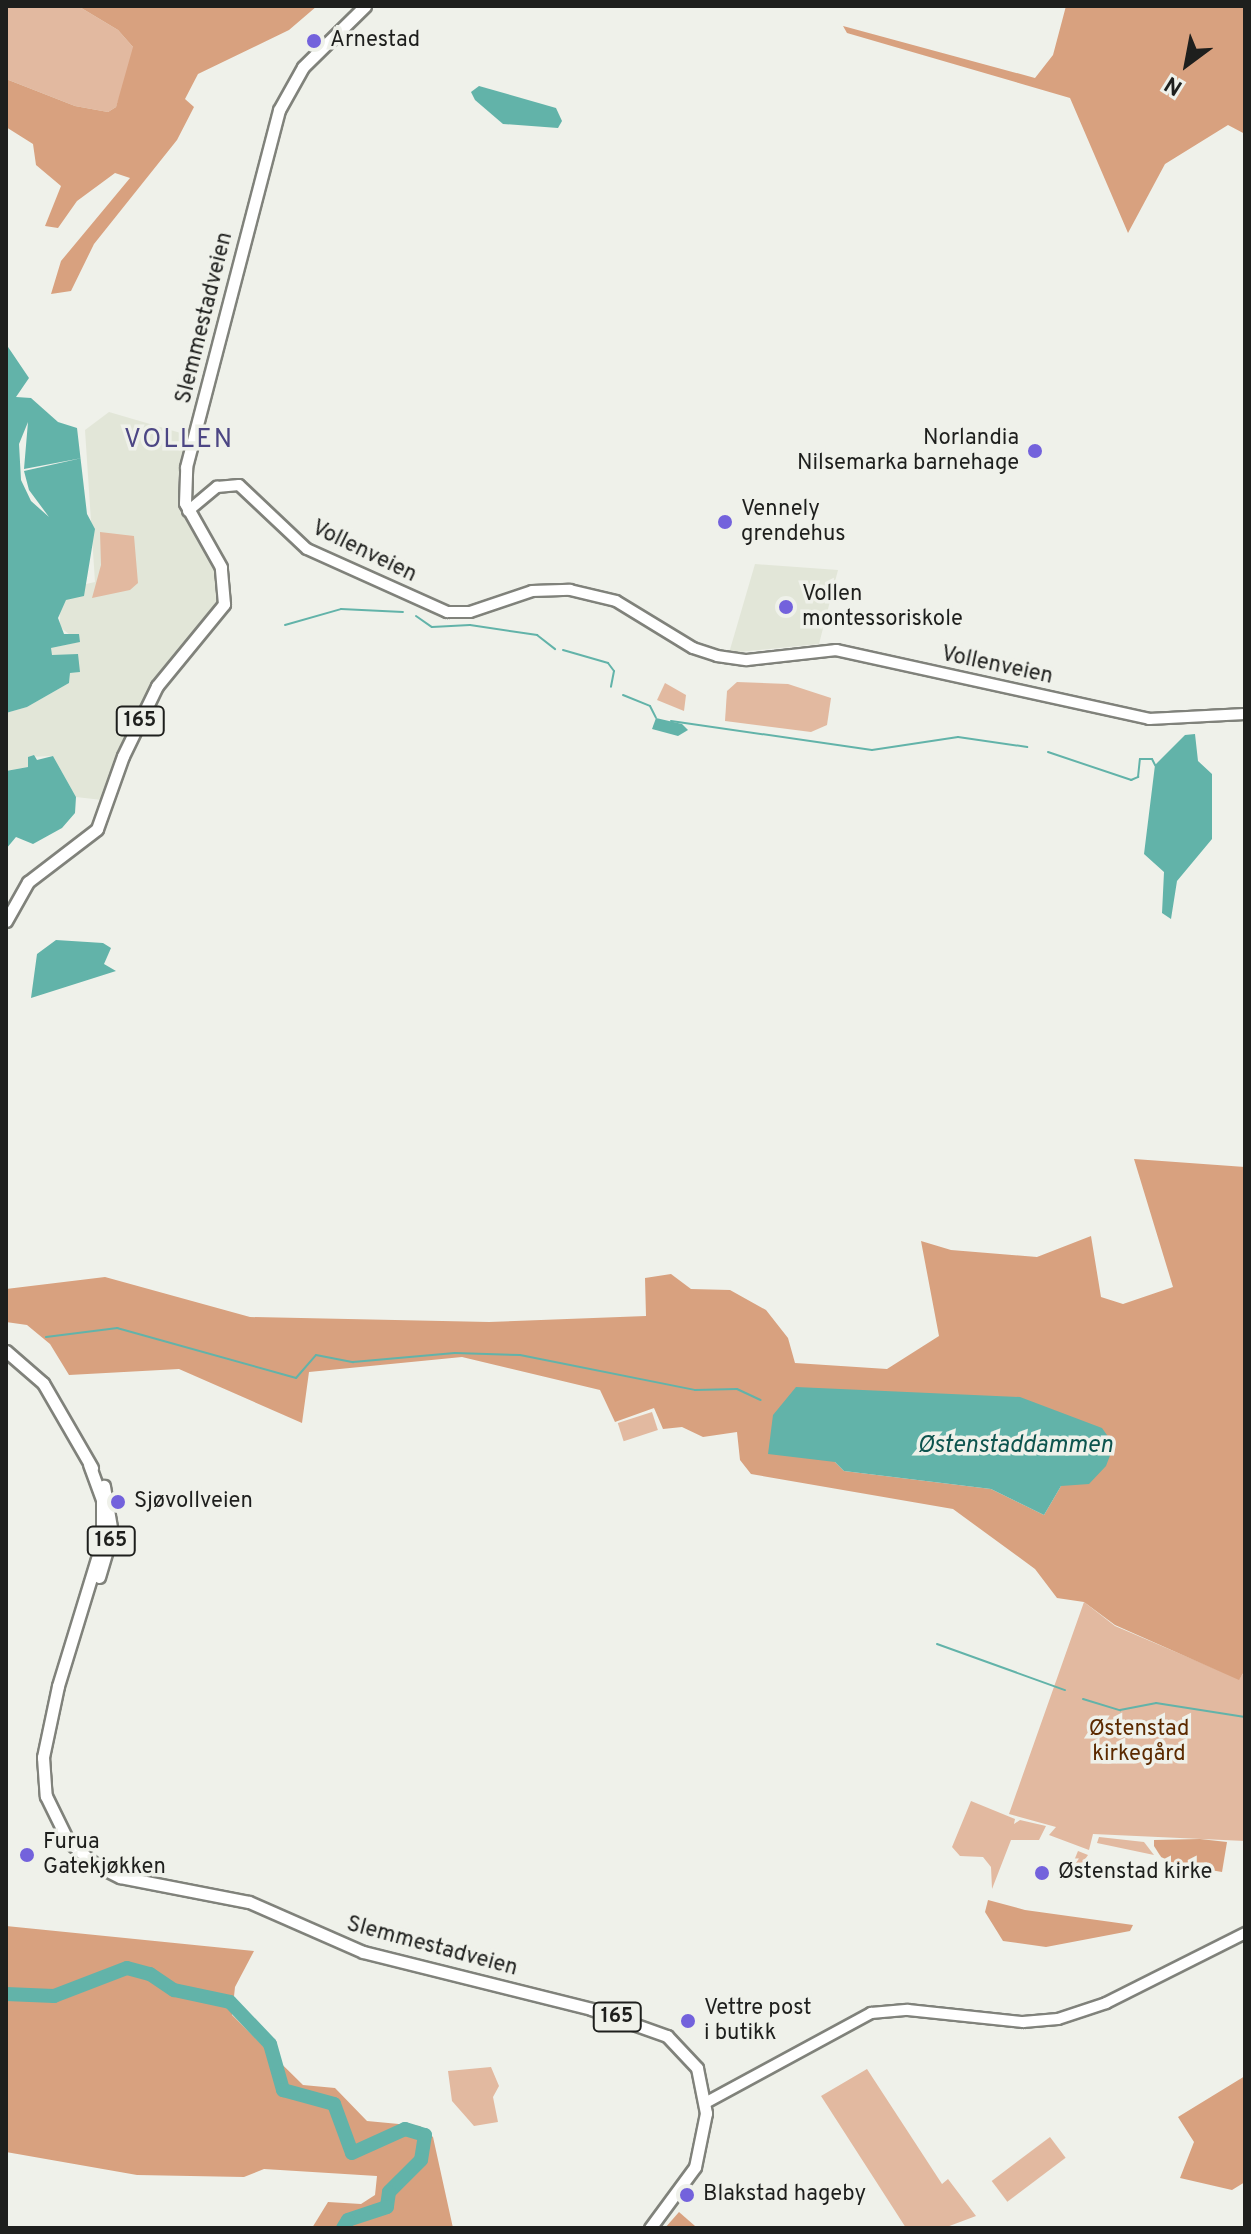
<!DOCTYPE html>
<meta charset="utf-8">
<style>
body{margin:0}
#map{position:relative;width:1251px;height:2234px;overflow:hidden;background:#eff1ea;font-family:Overpass,sans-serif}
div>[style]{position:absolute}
.built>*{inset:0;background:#e2e6d8}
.green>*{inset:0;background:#e2b9a0;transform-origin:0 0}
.forest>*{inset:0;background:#d8a17f}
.water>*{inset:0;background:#62b3a9}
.pier>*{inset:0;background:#eff1ea}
.stream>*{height:2px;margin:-1px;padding:0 1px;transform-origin:1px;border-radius:1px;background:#62b3a9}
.river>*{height:14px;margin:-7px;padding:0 7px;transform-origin:7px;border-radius:7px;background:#62b3a9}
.roads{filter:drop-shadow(2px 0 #80827b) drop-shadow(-2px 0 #80827b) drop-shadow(0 2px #80827b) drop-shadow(0 -2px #80827b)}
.secondary>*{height:10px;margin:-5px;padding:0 5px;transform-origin:5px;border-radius:5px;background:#fff}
.primary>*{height:11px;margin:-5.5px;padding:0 5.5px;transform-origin:5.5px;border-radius:5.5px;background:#fff}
.dots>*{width:22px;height:22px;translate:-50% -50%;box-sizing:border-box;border:4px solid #eff1ea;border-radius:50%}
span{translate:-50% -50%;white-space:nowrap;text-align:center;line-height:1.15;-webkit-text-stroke:7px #eff1ea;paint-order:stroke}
.shield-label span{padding:2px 6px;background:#eff1ea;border:2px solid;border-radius:6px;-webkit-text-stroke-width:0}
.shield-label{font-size:20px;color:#1e1f1d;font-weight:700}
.poi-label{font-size:22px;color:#1e1f1d}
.left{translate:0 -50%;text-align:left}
.right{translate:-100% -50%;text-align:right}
.street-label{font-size:22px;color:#1e1f1d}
.park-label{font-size:22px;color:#5c2a00}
.water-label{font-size:24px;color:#0d544e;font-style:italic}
.quarter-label{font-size:26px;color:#4c4684;letter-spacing:2px}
.frame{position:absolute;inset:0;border:8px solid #1e1f1d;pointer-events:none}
.north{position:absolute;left:1147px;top:24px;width:80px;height:80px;-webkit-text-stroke:6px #eff1ea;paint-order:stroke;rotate:212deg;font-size:22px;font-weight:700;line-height:32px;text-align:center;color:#1e1f1d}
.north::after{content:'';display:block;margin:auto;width:28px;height:36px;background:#1e1f1d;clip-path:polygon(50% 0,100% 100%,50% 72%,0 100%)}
</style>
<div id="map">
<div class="built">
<i style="clip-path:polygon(109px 412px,191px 436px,178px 481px,180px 506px,217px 568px,220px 599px,210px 618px,156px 677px,102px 800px,76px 797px,53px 756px,28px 757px,28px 767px,6px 771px,6px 713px,27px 707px,69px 683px,70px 673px,79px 672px,51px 655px,51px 648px,79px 642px,60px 627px,59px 590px,95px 582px,85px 430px)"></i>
<i style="clip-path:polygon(755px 564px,838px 570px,819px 644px,729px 653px)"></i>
</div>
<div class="green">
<i style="clip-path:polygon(6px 6px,78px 6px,118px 30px,133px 47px,133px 58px,116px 107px,108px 112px,75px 106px,6px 79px)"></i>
<i style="clip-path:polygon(100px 532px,134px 536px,138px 583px,130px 590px,92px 598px,101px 565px)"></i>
<i style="clip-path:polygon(737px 682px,788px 684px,831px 698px,827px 725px,811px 732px,725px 721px,727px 691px)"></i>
<i style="clip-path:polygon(665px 683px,686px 695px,684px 711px,657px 700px)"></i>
<i style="left:652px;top:1412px;width:19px;height:36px;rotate:72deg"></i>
<i style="clip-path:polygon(1084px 1602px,1115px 1626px,1239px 1679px,1245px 1671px,1245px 1841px,1093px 1834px,1089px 1850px,1049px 1835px,1056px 1827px,1009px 1814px)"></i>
<i style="clip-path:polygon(971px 1801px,1015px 1819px,1014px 1824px,1020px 1820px,1046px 1826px,1039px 1840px,1011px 1840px,992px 1889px,991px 1867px,983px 1857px,960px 1856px,952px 1847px)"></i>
<i style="clip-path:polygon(1099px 1837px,1144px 1842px,1154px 1855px,1097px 1843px)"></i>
<i style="clip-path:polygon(1078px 1851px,1088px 1855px,1071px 1880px,1067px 1878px)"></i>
<i style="clip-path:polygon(491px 2067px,499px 2086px,493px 2097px,498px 2122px,474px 2126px,452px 2101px,448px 2071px)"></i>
<i style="clip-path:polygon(867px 2069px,942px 2184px,948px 2179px,976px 2216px,944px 2228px,906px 2228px,821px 2096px)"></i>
<i style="left:1050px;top:2137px;width:26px;height:73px;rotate:53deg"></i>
</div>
<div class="forest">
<i style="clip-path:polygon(78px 6px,317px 6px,289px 30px,198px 74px,185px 99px,194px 107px,177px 140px,94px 244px,71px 291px,51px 294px,61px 261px,130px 178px,115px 173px,77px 201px,58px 228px,45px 226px,61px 186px,36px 165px,33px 144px,6px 127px,6px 79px,75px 106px,108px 112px,116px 107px,133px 47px,118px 30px)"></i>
<i style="clip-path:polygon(1066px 6px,1245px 6px,1245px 134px,1228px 125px,1165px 164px,1128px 233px,1070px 98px,847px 33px,843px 26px,1035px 78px,1053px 55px)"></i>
<i style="clip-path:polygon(evenodd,1134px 1159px,1245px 1167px,1245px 1670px,1239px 1680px,1115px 1625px,1084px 1602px,1057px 1598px,1035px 1569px,953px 1509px,751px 1474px,740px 1460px,737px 1432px,703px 1437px,682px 1427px,663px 1429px,654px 1408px,615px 1422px,600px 1390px,462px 1357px,309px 1372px,302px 1423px,179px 1369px,69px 1375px,50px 1344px,27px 1325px,6px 1322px,6px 1289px,105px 1277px,250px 1317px,489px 1322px,646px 1316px,645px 1278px,671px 1274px,691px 1289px,730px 1290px,766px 1310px,788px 1338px,795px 1363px,887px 1369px,939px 1336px,921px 1241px,951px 1250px,1037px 1257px,1091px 1236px,1101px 1297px,1123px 1304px,1173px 1287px,1134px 1159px,835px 1462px,1061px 1486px,1044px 1515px,991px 1489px,844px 1471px,835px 1462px)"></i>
<i style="clip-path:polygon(1200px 1839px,1227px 1842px,1222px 1872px,1176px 1864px,1161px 1857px,1154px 1846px,1154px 1840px)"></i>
<i style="clip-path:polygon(988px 1900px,1025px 1910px,1133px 1925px,1130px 1931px,1046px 1947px,1003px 1941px,985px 1912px)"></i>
<i style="clip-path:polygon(6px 1926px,254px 1951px,235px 1987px,232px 2015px,303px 2085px,335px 2088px,367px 2121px,420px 2126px,433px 2137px,453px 2228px,312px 2228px,328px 2202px,361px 2204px,375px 2195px,377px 2176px,264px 2169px,244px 2177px,137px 2175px,6px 2152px)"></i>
<i style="clip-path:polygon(1245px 2076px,1245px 2182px,1232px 2190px,1180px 2178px,1194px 2142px,1178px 2117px)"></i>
<i style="clip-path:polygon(679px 2212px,695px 2226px,695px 2228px,665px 2228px)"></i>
</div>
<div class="water">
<i style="clip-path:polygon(479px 86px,556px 108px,562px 121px,558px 128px,503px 124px,475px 100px,471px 92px)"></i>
<i style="clip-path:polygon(6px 344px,29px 378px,16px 397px,31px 398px,58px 422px,77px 428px,87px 514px,95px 529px,84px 596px,66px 600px,58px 618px,64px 634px,79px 634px,80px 642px,51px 648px,52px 655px,78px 654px,80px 672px,70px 673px,69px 683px,27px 707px,6px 713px)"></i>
<i style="clip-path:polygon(656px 718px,682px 724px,688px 730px,678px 736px,652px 729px)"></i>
<i style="clip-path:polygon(1195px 734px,1198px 761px,1212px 774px,1212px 839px,1177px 881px,1171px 919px,1162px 913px,1164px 872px,1144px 854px,1155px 765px,1185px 735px)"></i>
<i style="clip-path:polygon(34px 755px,37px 760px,53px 756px,76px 797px,75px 813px,62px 828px,33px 844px,16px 837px,6px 849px,6px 771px,28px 767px,28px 757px)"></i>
<i style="clip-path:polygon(56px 940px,103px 943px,111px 948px,104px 964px,116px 971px,31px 998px,37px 954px)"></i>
<i style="clip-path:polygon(796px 1387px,1020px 1397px,1102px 1428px,1114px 1445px,1106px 1466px,1089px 1484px,1061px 1486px,1044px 1515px,991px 1489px,844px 1471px,835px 1462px,768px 1454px,773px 1415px)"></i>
</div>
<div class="pier">
<i style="clip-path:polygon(28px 422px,24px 469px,82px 458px,24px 471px,29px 490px,49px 517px,31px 501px,21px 480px,19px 444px)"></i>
</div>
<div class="stream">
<i style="left:416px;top:616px;width:19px;rotate:35deg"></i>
<i style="left:432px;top:627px;width:38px;rotate:-3deg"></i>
<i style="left:470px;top:625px;width:68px;rotate:8.5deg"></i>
<i style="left:537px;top:635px;width:23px;rotate:38deg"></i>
<i style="left:285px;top:625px;width:58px;rotate:-15.9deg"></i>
<i style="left:341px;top:609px;width:62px;rotate:2.8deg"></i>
<i style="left:563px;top:650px;width:47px;rotate:16.1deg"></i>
<i style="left:608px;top:663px;width:10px;rotate:53deg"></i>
<i style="left:614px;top:671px;width:16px;rotate:101deg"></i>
<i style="left:623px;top:695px;width:29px;rotate:22deg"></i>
<i style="left:650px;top:706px;width:13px;rotate:63deg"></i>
<i style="left:671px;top:721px;width:203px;rotate:8.2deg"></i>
<i style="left:872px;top:750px;width:87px;rotate:-8.6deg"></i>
<i style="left:958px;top:737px;width:70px;rotate:8.2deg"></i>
<i style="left:1048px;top:752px;width:88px;rotate:18.6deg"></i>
<i style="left:1131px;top:780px;width:8px;rotate:-23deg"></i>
<i style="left:1138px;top:777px;width:18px;rotate:-84deg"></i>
<i style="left:1140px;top:759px;width:12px"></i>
<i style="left:1152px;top:759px;width:7px;rotate:63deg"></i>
<i style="left:46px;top:1337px;width:72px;rotate:-7.2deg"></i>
<i style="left:117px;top:1328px;width:186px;rotate:15.6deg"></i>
<i style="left:296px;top:1378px;width:30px;rotate:-49deg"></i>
<i style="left:316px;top:1355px;width:38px;rotate:11deg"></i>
<i style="left:353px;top:1362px;width:102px;rotate:-5deg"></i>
<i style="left:455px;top:1353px;width:65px;rotate:1.8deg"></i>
<i style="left:520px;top:1355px;width:178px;rotate:11.3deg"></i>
<i style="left:695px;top:1390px;width:42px;rotate:-1.4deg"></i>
<i style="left:737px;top:1389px;width:26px;rotate:25deg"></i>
<i style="left:937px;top:1644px;width:136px;rotate:19.8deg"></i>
<i style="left:1083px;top:1699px;width:39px;rotate:17deg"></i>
<i style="left:1120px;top:1710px;width:37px;rotate:-11deg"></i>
<i style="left:1156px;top:1703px;width:90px;rotate:8.9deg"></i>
</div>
<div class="river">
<i style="left:6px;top:1994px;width:48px;rotate:2.4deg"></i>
<i style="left:54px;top:1996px;width:78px;rotate:-21deg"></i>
<i style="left:127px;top:1968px;width:24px;rotate:15deg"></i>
<i style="left:150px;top:1974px;width:29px;rotate:34deg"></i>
<i style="left:174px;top:1990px;width:57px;rotate:12.1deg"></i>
<i style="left:230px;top:2002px;width:58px;rotate:46.4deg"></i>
<i style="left:270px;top:2044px;width:48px;rotate:74.2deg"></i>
<i style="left:283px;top:2090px;width:53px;rotate:15.4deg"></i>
<i style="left:334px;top:2104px;width:52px;rotate:69.8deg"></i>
<i style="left:352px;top:2153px;width:58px;rotate:-24.4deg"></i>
<i style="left:405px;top:2129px;width:21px;rotate:17deg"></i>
<i style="left:425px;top:2135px;width:25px;rotate:99deg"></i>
<i style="left:421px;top:2160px;width:45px;rotate:135deg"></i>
<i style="left:389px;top:2192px;width:15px;rotate:98deg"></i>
<i style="left:387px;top:2207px;width:41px;rotate:161.6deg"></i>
<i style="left:348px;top:2220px;width:9px;rotate:122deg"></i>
</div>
<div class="roads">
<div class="secondary">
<i style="left:188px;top:511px;width:38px;rotate:-40deg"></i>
<i style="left:217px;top:487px;width:22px;rotate:-5deg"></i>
<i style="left:239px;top:485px;width:93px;rotate:43.3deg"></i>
<i style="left:307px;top:549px;width:154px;rotate:24.2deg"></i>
<i style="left:447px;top:612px;width:23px"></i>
<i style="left:470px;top:612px;width:65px;rotate:-18.7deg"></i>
<i style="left:532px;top:591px;width:38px;rotate:-2deg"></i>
<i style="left:570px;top:590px;width:47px;rotate:13.4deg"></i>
<i style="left:616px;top:601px;width:90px;rotate:31.4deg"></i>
<i style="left:693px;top:648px;width:25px;rotate:18deg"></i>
<i style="left:717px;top:656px;width:30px;rotate:8deg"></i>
<i style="left:747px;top:660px;width:90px;rotate:-6.4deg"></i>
<i style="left:836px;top:650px;width:321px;rotate:12.4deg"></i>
<i style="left:1149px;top:719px;width:96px;rotate:-3deg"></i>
<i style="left:707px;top:2102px;width:187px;rotate:-28.5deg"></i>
<i style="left:871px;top:2013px;width:37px;rotate:-5deg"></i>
<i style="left:908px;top:2010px;width:116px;rotate:6deg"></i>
<i style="left:1023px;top:2022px;width:35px;rotate:-5deg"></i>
<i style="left:1058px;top:2019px;width:51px;rotate:-18.4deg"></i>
<i style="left:1106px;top:2003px;width:156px;rotate:-26.7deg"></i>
</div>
<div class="primary">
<i style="left:6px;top:921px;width:45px;rotate:-60.6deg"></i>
<i style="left:28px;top:882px;width:87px;rotate:-37.5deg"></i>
<i style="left:97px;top:829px;width:77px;rotate:-70.4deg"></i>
<i style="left:123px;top:756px;width:78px;rotate:-64.1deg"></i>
<i style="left:157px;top:686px;width:106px;rotate:-50.7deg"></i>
<i style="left:224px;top:604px;width:37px;rotate:-95deg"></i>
<i style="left:221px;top:567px;width:73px;rotate:-119.4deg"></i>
<i style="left:185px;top:503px;width:36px;rotate:-88deg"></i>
<i style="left:186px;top:467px;width:369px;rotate:-75.4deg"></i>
<i style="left:279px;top:110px;width:49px;rotate:-60.8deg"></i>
<i style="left:303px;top:67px;width:87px;rotate:-44.5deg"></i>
<i style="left:6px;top:1351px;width:49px;rotate:40.9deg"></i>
<i style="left:43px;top:1383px;width:98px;rotate:60deg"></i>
<i style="left:89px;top:1464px;width:38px;rotate:70deg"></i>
<i style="left:102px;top:1500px;width:42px;rotate:90deg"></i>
<i style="left:102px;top:1542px;width:151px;rotate:107deg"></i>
<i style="left:58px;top:1686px;width:73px;rotate:101.9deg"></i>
<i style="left:43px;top:1757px;width:39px;rotate:86deg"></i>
<i style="left:46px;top:1796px;width:50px;rotate:63.9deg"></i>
<i style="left:68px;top:1841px;width:35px;rotate:41deg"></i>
<i style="left:94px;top:1864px;width:29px;rotate:27deg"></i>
<i style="left:120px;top:1877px;width:131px;rotate:11deg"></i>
<i style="left:249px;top:1902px;width:124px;rotate:23.7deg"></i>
<i style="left:363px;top:1952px;width:235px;rotate:14deg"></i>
<i style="left:591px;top:2009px;width:81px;rotate:19.6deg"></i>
<i style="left:667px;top:2036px;width:44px;rotate:46.8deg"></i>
<i style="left:697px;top:2068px;width:46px;rotate:78.7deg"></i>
<i style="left:706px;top:2113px;width:55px;rotate:101.5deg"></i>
<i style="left:695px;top:2167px;width:76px;rotate:126.4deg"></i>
<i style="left:99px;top:1577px;width:46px;rotate:-73.5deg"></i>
<i style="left:112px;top:1533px;width:48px;rotate:-99.7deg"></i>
</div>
</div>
<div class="dots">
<i style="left:314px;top:41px;background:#7362dc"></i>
<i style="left:1035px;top:451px;background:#7362dc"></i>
<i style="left:725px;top:522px;background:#7362dc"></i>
<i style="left:786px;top:607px;background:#7362dc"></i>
<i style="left:118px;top:1502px;background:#7362dc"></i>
<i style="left:27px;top:1855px;background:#7362dc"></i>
<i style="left:1042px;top:1873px;background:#7362dc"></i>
<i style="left:688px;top:2021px;background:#7362dc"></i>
<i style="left:687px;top:2195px;background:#7362dc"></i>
</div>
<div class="shield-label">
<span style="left:140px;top:721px">165</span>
<span style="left:111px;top:1541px">165</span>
<span style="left:617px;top:2017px">165</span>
</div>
<div class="poi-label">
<span class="left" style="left:330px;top:41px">Arnestad</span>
<span class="right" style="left:1019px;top:451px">Norlandia<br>Nilsemarka barnehage</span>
<span class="left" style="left:741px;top:522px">Vennely<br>grendehus</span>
<span class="left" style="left:802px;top:607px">Vollen<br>montessoriskole</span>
<span class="left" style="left:134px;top:1502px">Sjøvollveien</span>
<span class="left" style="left:43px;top:1855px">Furua<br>Gatekjøkken</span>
<span class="left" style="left:1058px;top:1873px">Østenstad kirke</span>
<span class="left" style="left:704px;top:2021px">Vettre post<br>i butikk</span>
<span class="left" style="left:703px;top:2195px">Blakstad hageby</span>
</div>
<div class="street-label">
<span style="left:205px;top:318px;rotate:-76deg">Slemmestadveien</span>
<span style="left:364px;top:552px;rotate:26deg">Vollenveien</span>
<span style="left:997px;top:666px;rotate:12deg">Vollenveien</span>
<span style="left:432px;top:1947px;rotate:15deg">Slemmestadveien</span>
</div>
<div class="park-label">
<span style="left:1139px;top:1742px">Østenstad<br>kirkegård</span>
</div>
<div class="water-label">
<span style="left:1015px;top:1447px">Østenstaddammen</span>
</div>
<div class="quarter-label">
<span style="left:179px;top:441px">VOLLEN</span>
</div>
<div class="frame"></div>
<div class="north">N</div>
</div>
